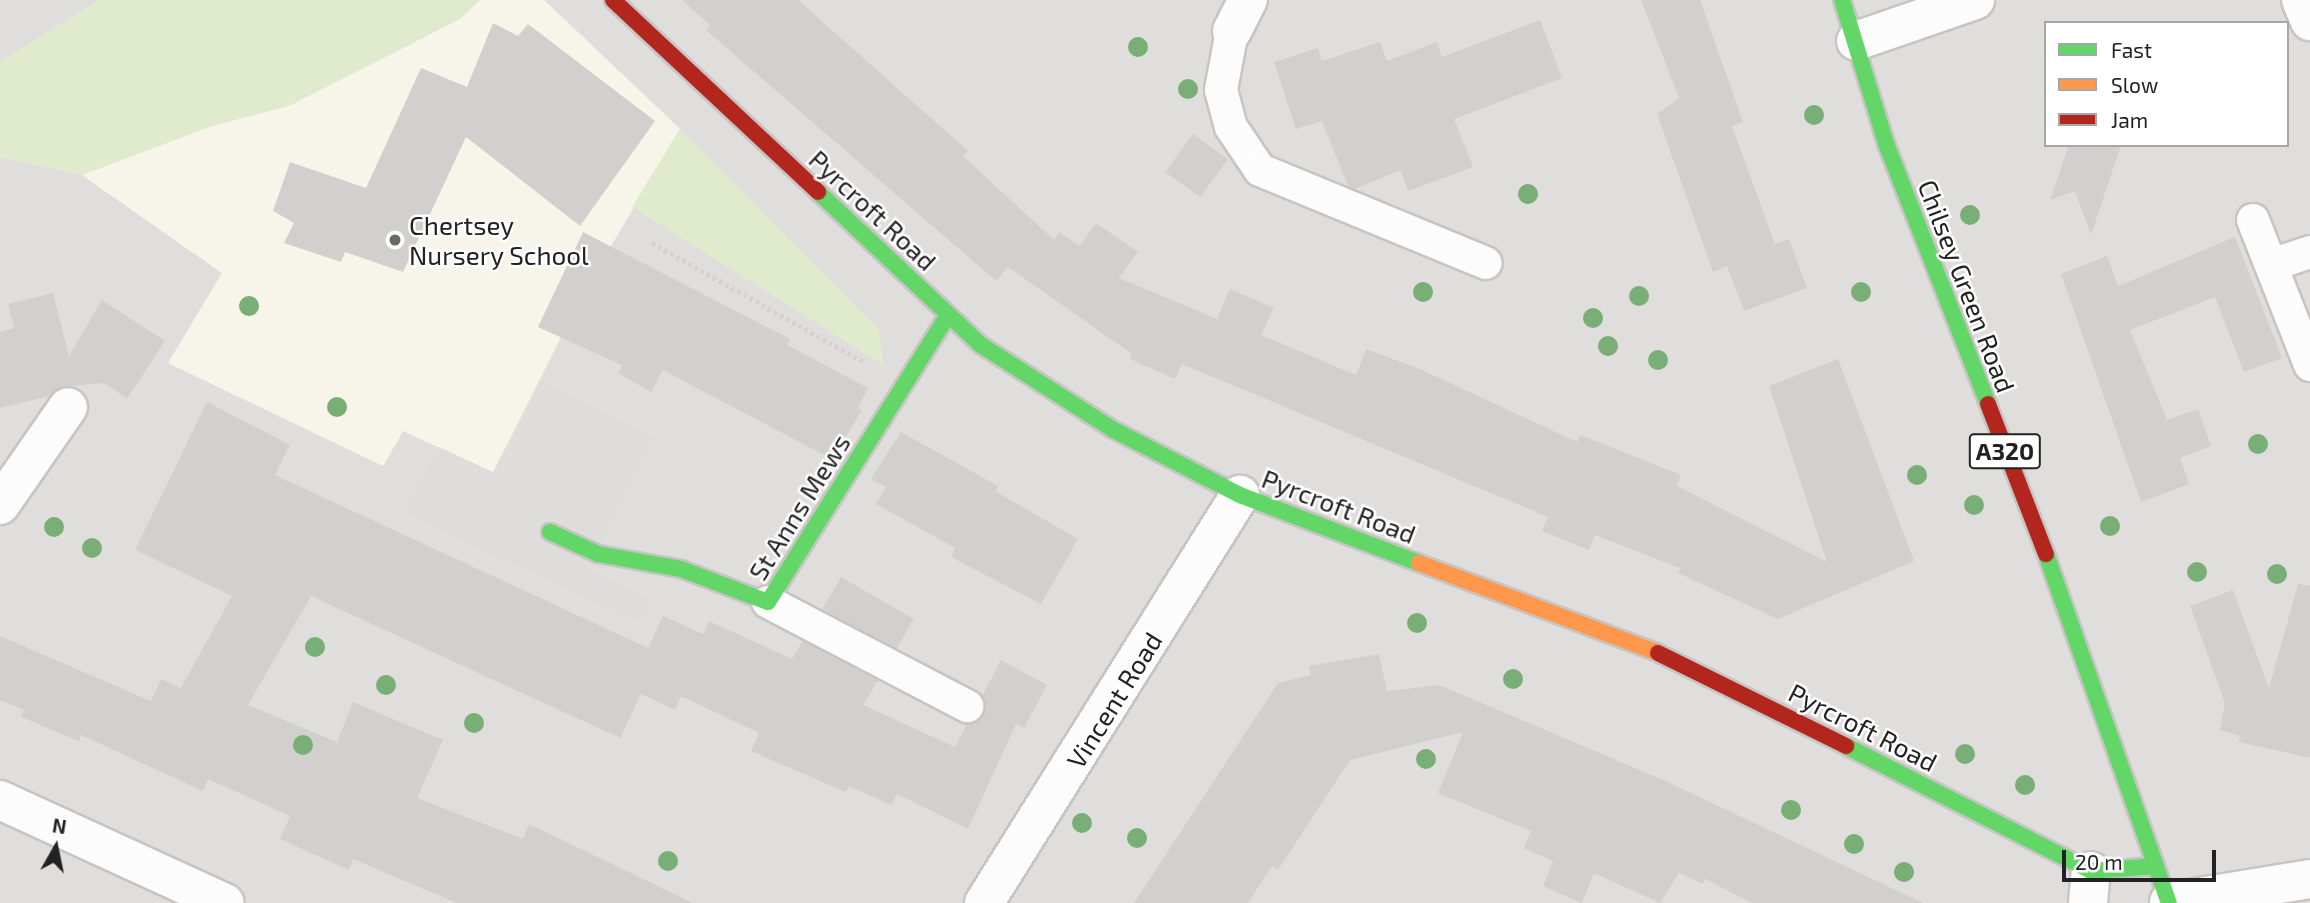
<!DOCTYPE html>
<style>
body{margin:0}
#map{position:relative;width:2310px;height:903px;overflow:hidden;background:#f0eeeb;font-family:"Exo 2",sans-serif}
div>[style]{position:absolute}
.residential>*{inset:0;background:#dfdedc}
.education>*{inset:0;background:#f7f5e9}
.grass>*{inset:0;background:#e0eacd}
.parking>*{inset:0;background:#dedddc}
.building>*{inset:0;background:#d2d0ce;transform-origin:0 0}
.path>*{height:4.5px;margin-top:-2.25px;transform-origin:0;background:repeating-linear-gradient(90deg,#dacece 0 3.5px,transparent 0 7px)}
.roads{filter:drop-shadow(2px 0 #c6c5c3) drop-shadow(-2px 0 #c6c5c3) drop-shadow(0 2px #c6c5c3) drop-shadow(0 -2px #c6c5c3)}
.lane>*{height:32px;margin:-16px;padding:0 16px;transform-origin:16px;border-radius:16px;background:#fdfcfc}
.street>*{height:38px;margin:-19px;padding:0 19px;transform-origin:19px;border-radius:19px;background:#fdfcfc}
.fast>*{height:16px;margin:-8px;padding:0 8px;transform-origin:8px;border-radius:8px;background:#63d668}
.slow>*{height:16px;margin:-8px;padding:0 8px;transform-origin:8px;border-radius:8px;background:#ff974d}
.jam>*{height:16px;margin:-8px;padding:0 8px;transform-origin:8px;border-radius:8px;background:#b3261e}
.trees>*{width:20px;height:20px;margin:-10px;border-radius:50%;background:#79ae76}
.dots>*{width:19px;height:19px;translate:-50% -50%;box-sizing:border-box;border:4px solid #fff;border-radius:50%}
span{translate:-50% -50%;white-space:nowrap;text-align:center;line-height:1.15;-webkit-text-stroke:5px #fff;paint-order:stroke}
.shield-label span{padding:2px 5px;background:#fff;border:2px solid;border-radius:5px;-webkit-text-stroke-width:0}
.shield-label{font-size:24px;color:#222;font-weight:700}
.street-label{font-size:26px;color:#222}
.poi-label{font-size:26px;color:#222}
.left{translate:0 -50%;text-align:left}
.legend{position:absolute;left:2044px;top:21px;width:245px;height:126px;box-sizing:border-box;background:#fff;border:2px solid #a7a7a7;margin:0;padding:9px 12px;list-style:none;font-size:21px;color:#222}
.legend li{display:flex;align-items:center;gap:14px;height:35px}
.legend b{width:35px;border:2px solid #a7a7a7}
.north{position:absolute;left:21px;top:812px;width:70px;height:70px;-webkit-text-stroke:5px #fff;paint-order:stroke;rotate:9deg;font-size:19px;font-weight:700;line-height:28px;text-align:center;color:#222}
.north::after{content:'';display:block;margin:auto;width:24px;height:32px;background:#222;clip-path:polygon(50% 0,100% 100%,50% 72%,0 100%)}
.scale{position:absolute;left:2062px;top:850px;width:154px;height:32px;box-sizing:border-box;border:4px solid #222;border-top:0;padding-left:9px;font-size:21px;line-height:24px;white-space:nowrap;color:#222;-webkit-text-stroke:5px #fff;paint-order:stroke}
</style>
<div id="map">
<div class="residential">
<i style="clip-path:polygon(0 0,99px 0,0 62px)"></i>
<i style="clip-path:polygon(evenodd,544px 0,2310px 0,2310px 903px,0 903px,0 157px,82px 175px,222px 273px,169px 363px,383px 465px,403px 431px,439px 447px,582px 295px,680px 129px,544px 0,2046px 23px,2287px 23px,2287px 145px,2046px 145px,2046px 23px)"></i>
</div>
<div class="education">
<i style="clip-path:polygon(480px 0,544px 0,680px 129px,582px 295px,493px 473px,403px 431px,383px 466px,168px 363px,222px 273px,82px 175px,212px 126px,289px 106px,460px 19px)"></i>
</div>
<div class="grass">
<i style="clip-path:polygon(99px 0,480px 0,460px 19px,289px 106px,212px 126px,82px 175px,0 157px,0 62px)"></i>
<i style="clip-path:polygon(680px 129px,879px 330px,883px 365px,632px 207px)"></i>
</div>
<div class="parking">
<i style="clip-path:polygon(541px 379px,655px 439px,588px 569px,653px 600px,640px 623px,401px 512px,439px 447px,493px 472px)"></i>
</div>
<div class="building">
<i style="clip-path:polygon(682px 0,798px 0,968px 151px,963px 156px,1054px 240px,1059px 232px,1080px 246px,1096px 223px,1138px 252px,1119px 278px,1217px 319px,1230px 289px,1274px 308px,1261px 335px,1356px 375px,1366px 349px,1420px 369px,1577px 442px,1580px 435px,1681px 475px,1677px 486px,1827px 562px,1769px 386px,1838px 359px,1914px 561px,1778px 619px,1678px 573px,1680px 568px,1595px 535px,1589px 550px,1542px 531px,1548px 517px,1182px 364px,1175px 379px,1130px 359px,1132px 354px,1008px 267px,996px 281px,706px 30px,710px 25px)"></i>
<i style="clip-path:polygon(1641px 0,1700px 0,1743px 122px,1732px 126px,1775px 244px,1789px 239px,1807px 288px,1744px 311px,1727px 266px,1713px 272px,1657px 114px,1679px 98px)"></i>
<i style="clip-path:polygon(1540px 20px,1562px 78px,1454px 119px,1473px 167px,1408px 191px,1401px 170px,1354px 189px,1348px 186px,1322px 121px,1296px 129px,1274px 62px,1318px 48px,1322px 61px,1380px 42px,1387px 61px,1437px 42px,1442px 57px)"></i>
<i style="clip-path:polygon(493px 23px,518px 36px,528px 24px,655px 121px,580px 226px,466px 137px,403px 272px,345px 252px,341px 262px,284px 243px,294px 223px,273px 211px,290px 162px,366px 188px,421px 68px,467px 87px)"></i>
<i style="left:1193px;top:134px;width:43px;height:47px;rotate:36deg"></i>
<i style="clip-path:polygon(2069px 145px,2121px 145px,2091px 235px,2075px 191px,2050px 200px)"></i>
<i style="clip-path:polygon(583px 232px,790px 339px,787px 345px,868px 388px,858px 408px,862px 410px,832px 459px,663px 370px,651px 392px,618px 373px,622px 365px,538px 327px)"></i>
<i style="clip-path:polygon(2235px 237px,2282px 358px,2244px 372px,2215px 297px,2130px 330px,2167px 420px,2198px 409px,2211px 446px,2180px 458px,2189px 484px,2141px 502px,2061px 274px,2107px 256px,2118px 286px)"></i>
<i style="clip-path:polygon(53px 293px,69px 356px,102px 300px,165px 341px,127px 399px,105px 383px,59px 387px,49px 396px,0 408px,0 332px,14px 328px,8px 304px)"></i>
<i style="clip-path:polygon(207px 402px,290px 445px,275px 475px,648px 648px,663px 616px,703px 634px,709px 621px,792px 659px,803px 641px,878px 680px,863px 705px,955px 747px,967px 724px,983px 715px,982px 696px,1001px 660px,1047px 685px,1024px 728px,1016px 724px,968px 829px,897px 794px,891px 805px,849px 786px,846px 792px,751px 751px,759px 733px,681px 696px,675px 710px,641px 694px,620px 738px,311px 596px,248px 705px,337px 742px,353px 702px,443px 740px,417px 798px,523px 839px,529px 824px,693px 903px,457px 903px,353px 859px,349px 870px,280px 839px,290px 816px,208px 779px,203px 791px,81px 735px,79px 741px,21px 717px,24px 710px,0 700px,0 636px,151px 701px,161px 679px,181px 688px,232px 596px,135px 550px)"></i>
<i style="clip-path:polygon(901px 432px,998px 486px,995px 491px,1078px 539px,1041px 604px,951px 557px,955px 548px,876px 504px,886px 487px,871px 479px)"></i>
<i style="left:841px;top:577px;width:84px;height:37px;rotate:30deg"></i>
<i style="clip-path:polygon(2298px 584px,2310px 586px,2310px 758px,2239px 742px,2240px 736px,2220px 730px,2225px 703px,2190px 606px,2233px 590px,2269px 688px)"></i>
<i style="clip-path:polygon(1379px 654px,1387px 691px,1439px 685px,1668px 782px,1923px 903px,1752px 903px,1705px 879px,1703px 884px,1679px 873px,1660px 903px,1594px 873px,1582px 903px,1543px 886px,1553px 861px,1524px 848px,1531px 831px,1438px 793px,1463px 732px,1350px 760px,1278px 870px,1272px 866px,1248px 903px,1134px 903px,1278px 683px,1311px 675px,1309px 666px)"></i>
</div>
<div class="path">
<i style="left:652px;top:243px;width:243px;rotate:29.3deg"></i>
</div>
<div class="roads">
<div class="lane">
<i style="left:1232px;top:31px;width:60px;rotate:100.6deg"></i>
<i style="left:1221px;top:90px;width:38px;rotate:75deg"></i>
<i style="left:1231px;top:127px;width:52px;rotate:56deg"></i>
<i style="left:1260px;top:170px;width:244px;rotate:22.4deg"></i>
<i style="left:2253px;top:220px;width:156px;rotate:68.5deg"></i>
<i style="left:2271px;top:265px;width:41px;rotate:-18.4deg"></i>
<i style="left:768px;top:602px;width:225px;rotate:27.6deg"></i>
</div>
<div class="street">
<i style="left:2301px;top:0;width:23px;rotate:67deg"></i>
<i style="left:1232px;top:31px;width:35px;rotate:-63deg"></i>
<i style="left:1856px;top:41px;width:126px;rotate:-19deg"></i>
<i style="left:0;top:505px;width:119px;rotate:-55.2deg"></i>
<i style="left:0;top:800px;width:247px;rotate:24.6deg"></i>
<i style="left:2169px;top:902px;width:143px;rotate:-9.3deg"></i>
<i style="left:984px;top:903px;width:482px;rotate:-57.9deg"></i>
<i style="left:2088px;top:903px;width:32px;rotate:-85deg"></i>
</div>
<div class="fast">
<i style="left:1842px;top:0;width:153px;rotate:72.9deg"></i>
<i style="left:1887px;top:146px;width:277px;rotate:68.6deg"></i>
<i style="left:818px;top:192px;width:224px;rotate:43.2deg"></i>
<i style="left:981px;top:345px;width:158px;rotate:32.6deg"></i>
<i style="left:1114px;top:430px;width:142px;rotate:27.3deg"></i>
<i style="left:1240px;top:495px;width:191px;rotate:20.8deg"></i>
<i style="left:550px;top:532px;width:53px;rotate:24.6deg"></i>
<i style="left:598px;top:554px;width:84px;rotate:10.2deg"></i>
<i style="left:681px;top:569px;width:93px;rotate:20.8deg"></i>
<i style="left:768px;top:602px;width:339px;rotate:-57.9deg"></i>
<i style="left:2046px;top:554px;width:370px;rotate:70.6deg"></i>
<i style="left:1846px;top:746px;width:275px;rotate:27deg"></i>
<i style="left:2091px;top:871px;width:65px;rotate:-4.4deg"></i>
</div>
<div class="slow">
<i style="left:1419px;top:563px;width:255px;rotate:20.6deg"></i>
</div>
<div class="jam">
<i style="left:613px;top:0;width:281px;rotate:43.1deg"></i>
<i style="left:1988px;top:404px;width:161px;rotate:68.9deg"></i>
<i style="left:1658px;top:653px;width:210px;rotate:26.3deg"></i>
</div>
</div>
<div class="trees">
<i style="left:1138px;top:47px"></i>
<i style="left:1188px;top:89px"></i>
<i style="left:1814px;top:115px"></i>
<i style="left:1528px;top:194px"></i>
<i style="left:1970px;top:215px"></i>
<i style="left:1423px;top:292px"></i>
<i style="left:1861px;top:292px"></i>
<i style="left:1639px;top:296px"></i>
<i style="left:249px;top:306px"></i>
<i style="left:1593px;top:318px"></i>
<i style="left:1608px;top:346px"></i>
<i style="left:1658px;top:360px"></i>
<i style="left:337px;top:407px"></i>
<i style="left:2258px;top:444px"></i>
<i style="left:1917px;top:475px"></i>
<i style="left:1974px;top:505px"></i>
<i style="left:2110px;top:526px"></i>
<i style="left:54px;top:527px"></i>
<i style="left:92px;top:548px"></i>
<i style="left:2197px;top:572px"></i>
<i style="left:2277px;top:574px"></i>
<i style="left:1417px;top:623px"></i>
<i style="left:315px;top:647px"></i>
<i style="left:1513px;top:679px"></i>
<i style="left:386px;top:685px"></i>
<i style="left:474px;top:723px"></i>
<i style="left:303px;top:745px"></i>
<i style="left:1965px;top:754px"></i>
<i style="left:1426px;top:759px"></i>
<i style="left:2025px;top:785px"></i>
<i style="left:1791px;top:810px"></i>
<i style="left:1082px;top:823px"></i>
<i style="left:1137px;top:838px"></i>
<i style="left:1854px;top:844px"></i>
<i style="left:668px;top:861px"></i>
<i style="left:1904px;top:872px"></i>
</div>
<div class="dots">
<i style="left:395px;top:240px;background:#6a6968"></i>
</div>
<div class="shield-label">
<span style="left:2005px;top:451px">A320</span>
</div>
<div class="street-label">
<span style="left:873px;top:210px;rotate:43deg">Pyrcroft Road</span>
<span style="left:1967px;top:286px;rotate:69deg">Chilsey Green Road</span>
<span style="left:1339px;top:506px;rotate:21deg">Pyrcroft Road</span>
<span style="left:799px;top:507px;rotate:-58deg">St Anns Mews</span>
<span style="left:1114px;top:700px;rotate:-58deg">Vincent Road</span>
<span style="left:1863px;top:727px;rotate:27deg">Pyrcroft Road</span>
</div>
<div class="poi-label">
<span class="left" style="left:409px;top:240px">Chertsey<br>Nursery School</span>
</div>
<ul class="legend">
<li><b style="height:9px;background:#63d668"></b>Fast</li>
<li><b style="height:9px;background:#ff974d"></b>Slow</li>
<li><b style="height:9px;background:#b3261e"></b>Jam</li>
</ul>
<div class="north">N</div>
<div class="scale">20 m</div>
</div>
